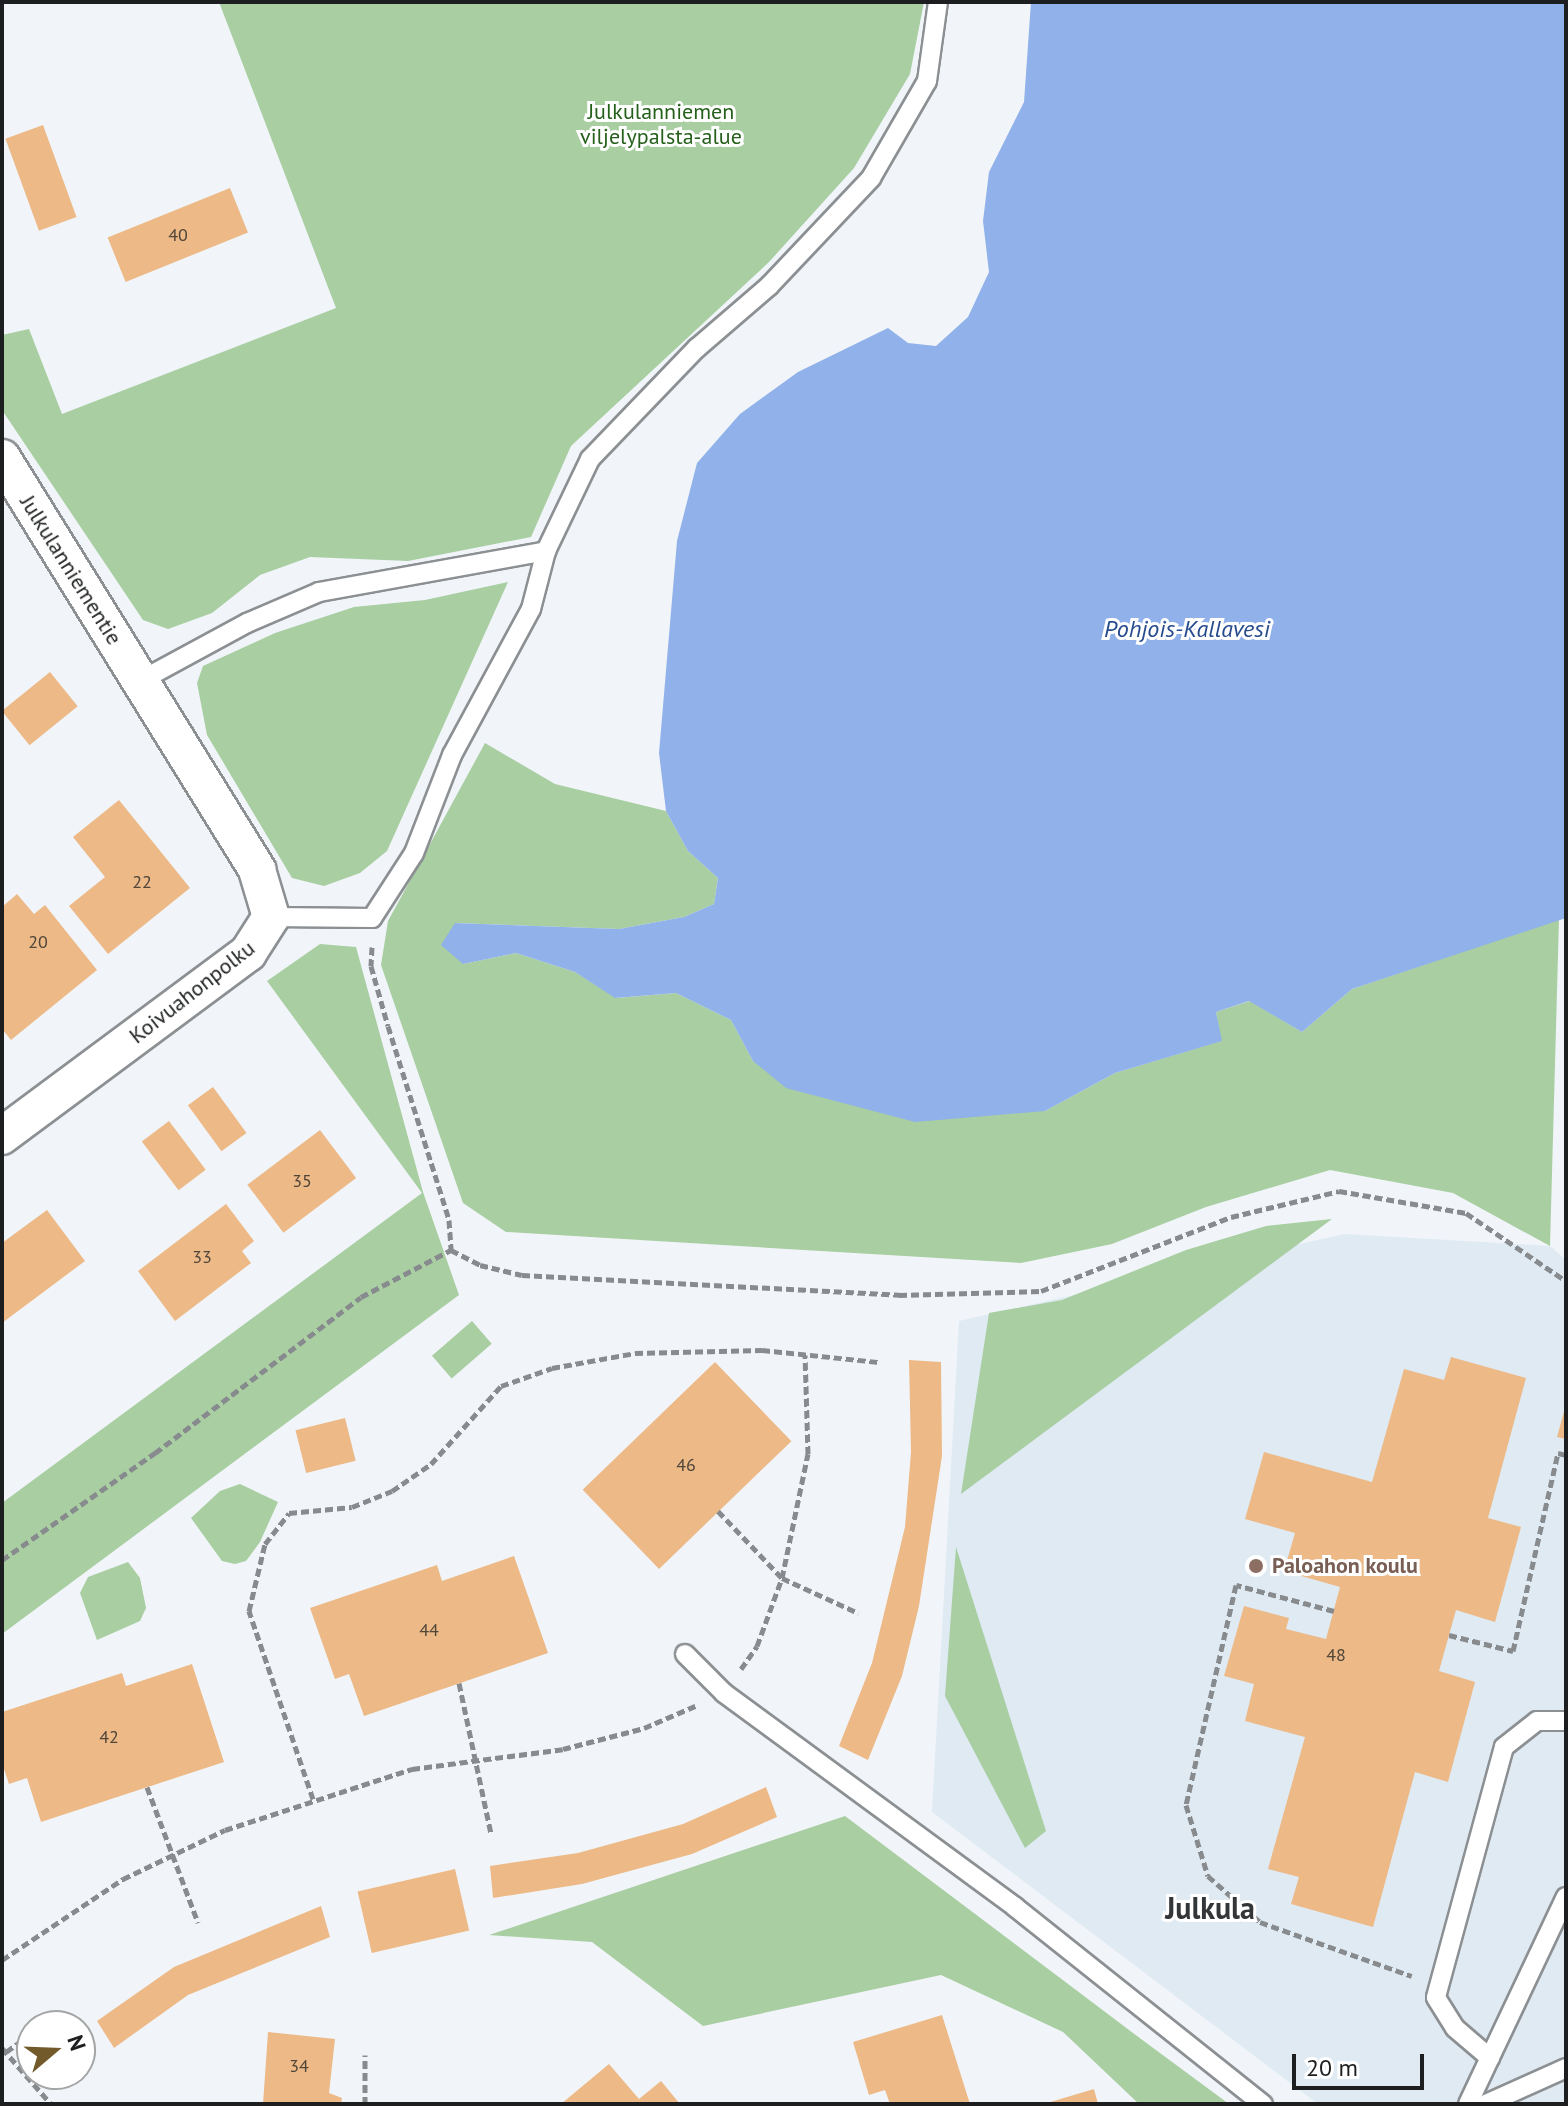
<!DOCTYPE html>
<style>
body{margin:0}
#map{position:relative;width:1568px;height:2106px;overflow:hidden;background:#f1f5f9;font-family:"PT Sans",sans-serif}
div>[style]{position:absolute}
.built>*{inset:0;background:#dfeaf3}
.green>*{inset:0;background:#a8cea2;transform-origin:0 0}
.water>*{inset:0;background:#90b1e9}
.building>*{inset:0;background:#ecb987;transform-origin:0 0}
.path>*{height:5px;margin-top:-2.5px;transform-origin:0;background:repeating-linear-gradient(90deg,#888b8e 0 8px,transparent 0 12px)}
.roads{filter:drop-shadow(2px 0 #8c9093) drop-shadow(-2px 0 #8c9093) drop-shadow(0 2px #8c9093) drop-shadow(0 -2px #8c9093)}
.service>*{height:18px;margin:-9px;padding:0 9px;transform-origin:9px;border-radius:9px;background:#fff}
.minor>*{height:36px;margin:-18px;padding:0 18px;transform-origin:18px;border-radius:18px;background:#fff}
.dots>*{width:22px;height:22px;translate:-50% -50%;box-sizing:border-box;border:4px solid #fff;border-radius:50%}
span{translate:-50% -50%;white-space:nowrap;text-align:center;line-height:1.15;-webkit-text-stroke:6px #fff;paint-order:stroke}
.number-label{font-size:18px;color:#504539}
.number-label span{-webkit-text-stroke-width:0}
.park-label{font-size:22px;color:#25601b}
.street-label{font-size:22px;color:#1c1e1f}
.education-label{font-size:22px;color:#785e54;font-weight:700}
.left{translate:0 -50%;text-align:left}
.water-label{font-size:24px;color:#264c8e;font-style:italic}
.district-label{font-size:30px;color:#333639;font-weight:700}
.frame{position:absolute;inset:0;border:4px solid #1c1e1f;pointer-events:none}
.north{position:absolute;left:16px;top:2010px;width:80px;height:80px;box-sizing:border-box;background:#fff;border:2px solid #a4a5a5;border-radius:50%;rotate:71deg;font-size:22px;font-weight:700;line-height:32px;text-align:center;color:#1c1e1f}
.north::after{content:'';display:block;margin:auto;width:28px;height:36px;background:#725a2b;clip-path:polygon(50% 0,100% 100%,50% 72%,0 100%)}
.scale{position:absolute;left:1292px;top:2054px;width:132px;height:36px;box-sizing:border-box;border:4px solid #1c1e1f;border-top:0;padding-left:10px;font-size:24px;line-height:28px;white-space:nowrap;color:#1c1e1f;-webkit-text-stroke:6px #fff;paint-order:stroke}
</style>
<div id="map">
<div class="built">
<i style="clip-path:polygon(1344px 1234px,1550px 1246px,1566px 1260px,1566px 2104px,1318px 2104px,932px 1812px,959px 1321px)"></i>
</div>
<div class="green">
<i style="clip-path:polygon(219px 2px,924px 2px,910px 74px,854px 168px,769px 262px,571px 446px,531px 537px,408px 561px,310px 557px,260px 575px,212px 613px,168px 629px,143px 620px,2px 410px,2px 335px,29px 329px,62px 414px,336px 308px)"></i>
<i style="clip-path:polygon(508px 582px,387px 851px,360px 873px,324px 886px,292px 878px,207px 735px,197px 683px,203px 666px,275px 633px,354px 607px,425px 600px)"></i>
<i style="clip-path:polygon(485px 743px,555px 784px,666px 811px,688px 851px,718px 878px,714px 904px,684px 917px,619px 929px,455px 923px,463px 964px,516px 953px,575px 972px,616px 998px,676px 993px,731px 1020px,753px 1061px,1045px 1111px,1115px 1073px,1221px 1041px,1216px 1012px,1250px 1001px,1302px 1032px,1352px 989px,1559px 919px,1550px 1246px,1453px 1193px,1330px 1170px,1206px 1207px,1112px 1244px,1021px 1263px,506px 1232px,463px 1203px,381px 965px,388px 921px)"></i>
<i style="clip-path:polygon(320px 944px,356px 947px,423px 1192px,459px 1295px,2px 1634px,2px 1503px,422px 1193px,267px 981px)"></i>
<i style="clip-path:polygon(1332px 1219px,961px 1494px,989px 1313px,1062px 1300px,1186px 1250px,1266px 1226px)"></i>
<i style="left:472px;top:1321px;width:30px;height:53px;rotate:49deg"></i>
<i style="clip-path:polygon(240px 1484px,278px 1502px,260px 1542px,246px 1561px,235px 1564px,222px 1561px,191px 1518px,220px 1491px)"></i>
<i style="clip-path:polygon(956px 1547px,1046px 1831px,1025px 1848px,945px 1696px)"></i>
<i style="clip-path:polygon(128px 1562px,140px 1578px,146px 1608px,140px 1621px,97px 1640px,80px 1593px,88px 1577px)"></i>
<i style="clip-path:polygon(845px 1816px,1137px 2036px,1229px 2104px,1139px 2104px,1063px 2032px,941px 1975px,703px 2026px,592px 1942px,489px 1935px)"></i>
</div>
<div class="water">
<i style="clip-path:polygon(1031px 2px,1566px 2px,1566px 918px,1352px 989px,1302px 1032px,1249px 1001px,1216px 1012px,1222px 1041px,1115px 1073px,1045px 1111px,915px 1122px,786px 1088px,753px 1061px,731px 1020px,676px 993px,615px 998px,575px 972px,516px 953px,463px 964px,441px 945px,455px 923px,619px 929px,684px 917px,714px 904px,718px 878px,688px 851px,666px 811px,659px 753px,677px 541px,697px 463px,740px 414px,798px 372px,888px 328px,908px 343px,936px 346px,968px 317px,989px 272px,983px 221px,989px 172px,1024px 102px)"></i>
</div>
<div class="building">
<i style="left:43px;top:125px;width:98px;height:40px;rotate:70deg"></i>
<i style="left:230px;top:188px;width:48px;height:132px;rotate:68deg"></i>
<i style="left:50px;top:672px;width:44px;height:62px;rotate:51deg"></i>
<i style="clip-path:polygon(119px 800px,190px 888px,108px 954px,69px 906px,105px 877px,73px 837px)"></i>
<i style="clip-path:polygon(17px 894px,34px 914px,45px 905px,97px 970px,11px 1040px,2px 1029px,2px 907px)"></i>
<i style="left:213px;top:1087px;width:57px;height:31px;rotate:54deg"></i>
<i style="left:169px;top:1121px;width:61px;height:34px;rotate:53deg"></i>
<i style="left:320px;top:1130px;width:60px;height:91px;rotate:53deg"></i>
<i style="clip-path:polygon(226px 1204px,254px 1241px,242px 1251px,251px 1263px,175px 1321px,138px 1271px)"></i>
<i style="clip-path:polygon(47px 1210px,85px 1261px,2px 1323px,2px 1243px)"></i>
<i style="clip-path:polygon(1451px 1357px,1526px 1378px,1488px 1518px,1521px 1527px,1495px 1622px,1456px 1610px,1439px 1671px,1475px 1682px,1448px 1782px,1415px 1772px,1373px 1927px,1291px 1904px,1299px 1877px,1268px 1869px,1305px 1737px,1245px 1721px,1254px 1684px,1224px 1676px,1244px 1606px,1289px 1618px,1286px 1629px,1326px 1639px,1340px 1587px,1284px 1571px,1295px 1533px,1245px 1519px,1264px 1452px,1372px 1482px,1404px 1369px,1444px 1380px)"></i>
<i style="clip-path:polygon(909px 1360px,941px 1362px,942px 1456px,919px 1606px,902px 1676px,868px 1760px,839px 1746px,872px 1663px,905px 1527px,911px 1452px)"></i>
<i style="left:715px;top:1362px;width:110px;height:184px;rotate:46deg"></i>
<i style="clip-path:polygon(1565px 1408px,1566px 1409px,1566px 1439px,1557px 1437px)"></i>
<i style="left:345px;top:1418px;width:44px;height:51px;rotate:76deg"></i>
<i style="clip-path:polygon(514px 1556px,548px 1653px,364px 1716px,349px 1674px,335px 1679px,310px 1608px,437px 1565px,442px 1581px)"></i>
<i style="clip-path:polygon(192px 1664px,224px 1762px,41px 1822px,27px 1778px,9px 1784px,2px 1763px,2px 1712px,122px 1673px,126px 1686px)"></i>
<i style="clip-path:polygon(766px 1787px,777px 1817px,692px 1854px,582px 1884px,493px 1898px,490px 1866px,578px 1853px,683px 1824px)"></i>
<i style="left:455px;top:1869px;width:63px;height:100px;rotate:77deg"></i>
<i style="clip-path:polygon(321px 1906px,330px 1937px,188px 1995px,114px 2048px,97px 2021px,174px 1967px)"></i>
<i style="clip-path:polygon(942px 2015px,970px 2104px,890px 2104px,885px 2090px,869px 2095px,853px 2042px)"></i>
<i style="clip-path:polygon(268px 2032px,335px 2039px,329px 2093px,342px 2098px,341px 2104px,263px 2104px)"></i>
<i style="clip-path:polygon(609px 2064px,639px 2099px,661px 2081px,680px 2104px,561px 2104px)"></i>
<i style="clip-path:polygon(1094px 2089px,1098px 2104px,1047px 2104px,1047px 2103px)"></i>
</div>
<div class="path">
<i style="left:372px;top:947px;width:19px;rotate:93deg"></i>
<i style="left:371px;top:966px;width:62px;rotate:74.2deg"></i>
<i style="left:388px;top:1026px;width:203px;rotate:72.5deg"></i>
<i style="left:449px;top:1220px;width:30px;rotate:86deg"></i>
<i style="left:451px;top:1250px;width:33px;rotate:27deg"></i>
<i style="left:480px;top:1265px;width:43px;rotate:13.4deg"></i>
<i style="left:522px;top:1275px;width:378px;rotate:3deg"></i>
<i style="left:899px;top:1295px;width:142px;rotate:-1.6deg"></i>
<i style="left:1041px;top:1291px;width:204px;rotate:-21.3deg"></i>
<i style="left:1231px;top:1217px;width:111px;rotate:-13.5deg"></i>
<i style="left:1339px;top:1191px;width:129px;rotate:9.8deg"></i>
<i style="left:1466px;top:1213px;width:121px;rotate:34.2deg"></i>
<i style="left:718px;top:1511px;width:93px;rotate:46.3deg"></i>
<i style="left:782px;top:1578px;width:84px;rotate:24.7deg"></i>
<i style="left:2px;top:1560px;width:187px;rotate:-35deg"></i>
<i style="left:155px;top:1453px;width:258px;rotate:-37.1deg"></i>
<i style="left:361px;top:1297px;width:102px;rotate:-27.6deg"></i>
<i style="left:1334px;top:1611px;width:101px;rotate:-165.1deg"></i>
<i style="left:1236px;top:1585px;width:226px;rotate:102.8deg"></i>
<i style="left:1186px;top:1805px;width:74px;rotate:72.8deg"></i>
<i style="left:1208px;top:1876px;width:69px;rotate:41.5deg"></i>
<i style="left:1260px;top:1922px;width:161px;rotate:19.6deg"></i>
<i style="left:1449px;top:1635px;width:66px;rotate:14deg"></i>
<i style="left:1513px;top:1651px;width:203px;rotate:-77.2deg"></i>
<i style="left:1558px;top:1453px;width:8px;rotate:14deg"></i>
<i style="left:741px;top:1669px;width:28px;rotate:-55deg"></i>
<i style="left:757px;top:1646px;width:72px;rotate:-69.8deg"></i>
<i style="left:782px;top:1578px;width:127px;rotate:-78.2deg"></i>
<i style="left:808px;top:1454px;width:99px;rotate:-91.7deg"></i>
<i style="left:459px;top:1683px;width:154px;rotate:78deg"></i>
<i style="left:147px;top:1787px;width:145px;rotate:69.4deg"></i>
<i style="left:313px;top:1799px;width:199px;rotate:-108.8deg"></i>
<i style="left:249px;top:1611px;width:69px;rotate:-76.6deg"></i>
<i style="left:265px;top:1544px;width:39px;rotate:-52deg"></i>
<i style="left:289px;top:1513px;width:63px;rotate:-5.4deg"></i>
<i style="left:352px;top:1507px;width:43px;rotate:-21.8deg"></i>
<i style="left:392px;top:1491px;width:47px;rotate:-34.7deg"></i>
<i style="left:431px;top:1464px;width:105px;rotate:-48.1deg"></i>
<i style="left:501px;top:1386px;width:54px;rotate:-19.4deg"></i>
<i style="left:552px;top:1368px;width:84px;rotate:-10.2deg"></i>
<i style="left:635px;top:1353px;width:127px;rotate:-1.4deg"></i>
<i style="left:762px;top:1350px;width:118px;rotate:5.9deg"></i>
<i style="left:2px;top:1960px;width:146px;rotate:-33.8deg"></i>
<i style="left:123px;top:1879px;width:113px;rotate:-25.7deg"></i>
<i style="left:225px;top:1830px;width:197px;rotate:-18.1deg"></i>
<i style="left:412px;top:1769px;width:152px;rotate:-7.5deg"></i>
<i style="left:563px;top:1749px;width:84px;rotate:-14.5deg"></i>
<i style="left:644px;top:1728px;width:56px;rotate:-23.3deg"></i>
<i style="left:2px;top:2048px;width:74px;rotate:48.8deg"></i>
<i style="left:6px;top:2052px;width:32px;rotate:-36deg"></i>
<i style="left:365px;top:2104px;width:49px;rotate:-90deg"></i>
</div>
<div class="roads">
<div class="service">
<i style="left:140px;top:681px;width:122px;rotate:-28.5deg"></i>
<i style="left:247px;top:623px;width:78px;rotate:-23.3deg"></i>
<i style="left:319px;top:592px;width:231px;rotate:-10.2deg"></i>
<i style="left:271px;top:917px;width:101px;rotate:0.6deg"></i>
<i style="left:372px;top:918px;width:77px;rotate:-57.1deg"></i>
<i style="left:414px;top:853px;width:105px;rotate:-68.8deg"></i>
<i style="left:452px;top:755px;width:166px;rotate:-61.6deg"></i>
<i style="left:531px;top:609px;width:60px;rotate:-75.5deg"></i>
<i style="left:546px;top:551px;width:102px;rotate:-64.4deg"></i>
<i style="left:590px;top:459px;width:154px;rotate:-46.1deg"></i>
<i style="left:697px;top:348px;width:95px;rotate:-40.7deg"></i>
<i style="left:769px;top:286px;width:149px;rotate:-46.6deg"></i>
<i style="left:871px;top:178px;width:112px;rotate:-60deg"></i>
<i style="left:927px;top:81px;width:80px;rotate:-82.1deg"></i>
<i style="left:685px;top:1654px;width:55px;rotate:45deg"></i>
<i style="left:724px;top:1693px;width:361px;rotate:36.3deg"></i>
<i style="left:1015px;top:1907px;width:317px;rotate:38.5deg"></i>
<i style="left:1490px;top:2058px;width:46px;rotate:-139.4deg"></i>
<i style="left:1455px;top:2028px;width:36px;rotate:-122deg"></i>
<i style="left:1436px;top:1997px;width:259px;rotate:-74.8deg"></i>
<i style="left:1504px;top:1747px;width:42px;rotate:-38.2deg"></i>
<i style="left:1537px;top:1721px;width:29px"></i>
<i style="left:1468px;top:2104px;width:229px;rotate:-64.7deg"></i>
<i style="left:1486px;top:2104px;width:88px;rotate:-24.2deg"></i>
</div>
<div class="minor">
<i style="left:2px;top:458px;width:485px;rotate:58.2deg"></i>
<i style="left:257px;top:870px;width:49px;rotate:73.4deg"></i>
<i style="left:271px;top:917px;width:43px;rotate:122.6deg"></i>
<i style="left:248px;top:953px;width:307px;rotate:143.4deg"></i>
</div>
</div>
<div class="dots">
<i style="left:1256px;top:1566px;background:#8d6e63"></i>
</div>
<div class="number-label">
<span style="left:178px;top:235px">40</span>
<span style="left:142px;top:882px">22</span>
<span style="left:38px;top:942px">20</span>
<span style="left:302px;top:1181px">35</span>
<span style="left:202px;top:1257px">33</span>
<span style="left:686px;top:1465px">46</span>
<span style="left:429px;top:1630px">44</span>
<span style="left:1336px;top:1655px">48</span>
<span style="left:109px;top:1737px">42</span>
<span style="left:299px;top:2066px">34</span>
</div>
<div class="park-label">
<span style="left:661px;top:124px">Julkulanniemen<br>viljelypalsta-alue</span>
</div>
<div class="street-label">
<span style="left:71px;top:570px;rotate:58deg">Julkulanniementie</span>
<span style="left:192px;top:992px;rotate:-38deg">Koivuahonpolku</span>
</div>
<div class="education-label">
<span class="left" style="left:1272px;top:1566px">Paloahon koulu</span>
</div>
<div class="water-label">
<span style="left:1187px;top:629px">Pohjois-Kallavesi</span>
</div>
<div class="district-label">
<span style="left:1210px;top:1908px">Julkula</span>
</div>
<div class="frame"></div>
<div class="north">N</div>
<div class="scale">20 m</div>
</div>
